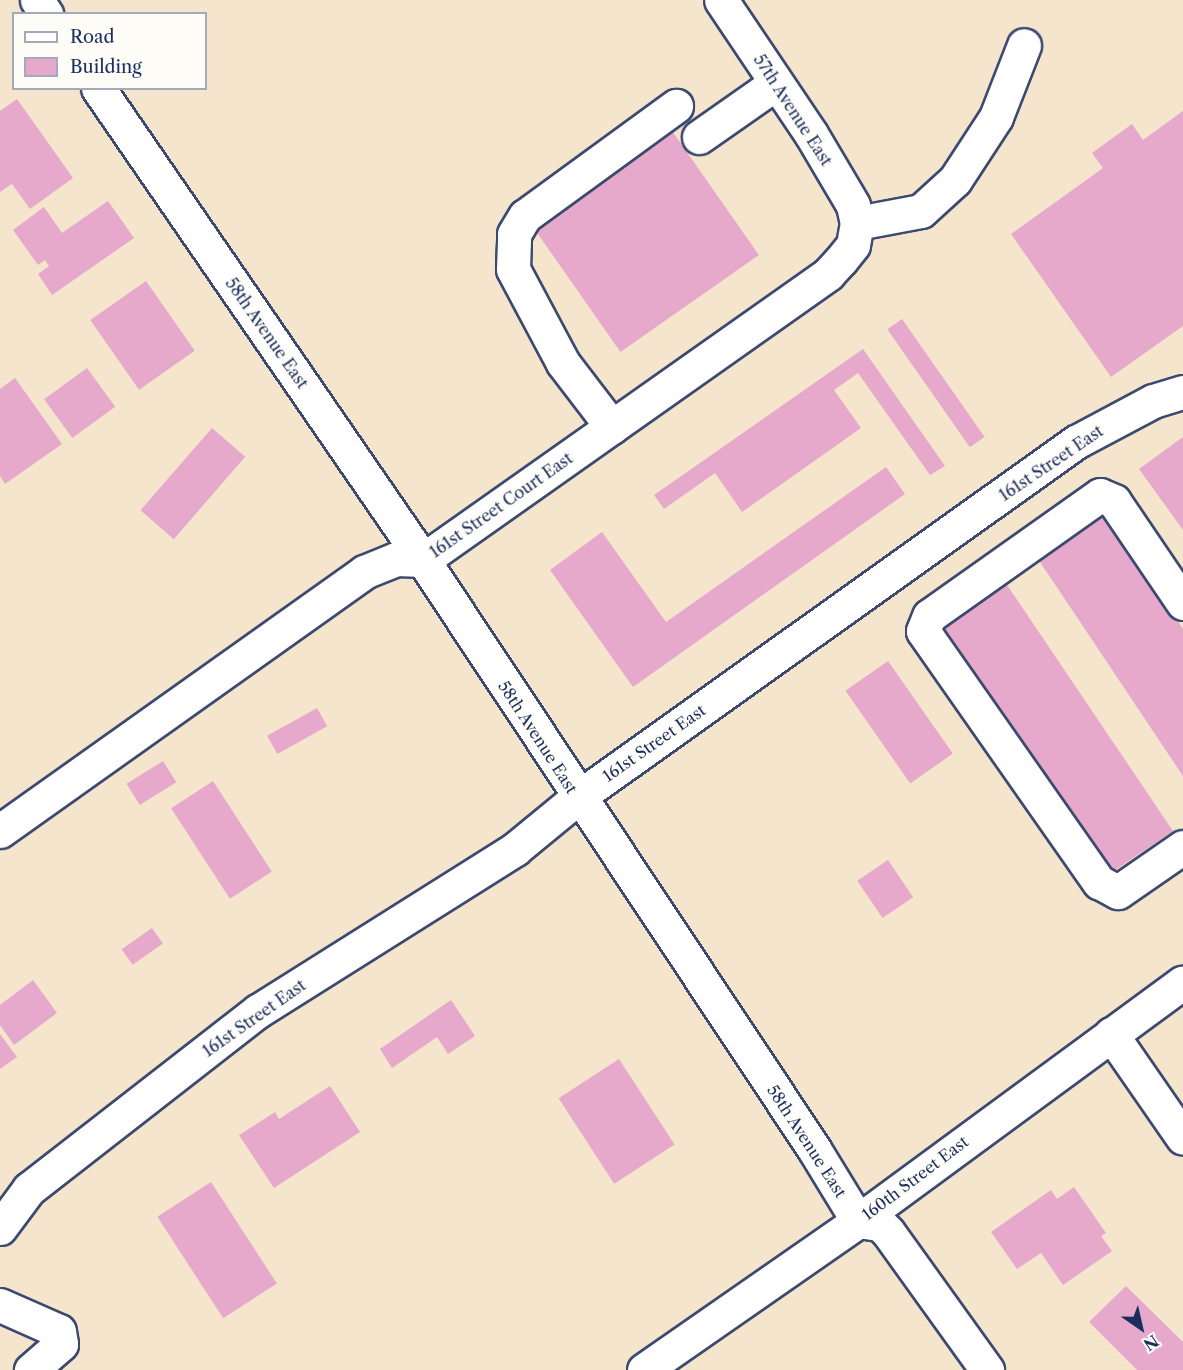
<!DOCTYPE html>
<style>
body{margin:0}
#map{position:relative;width:1183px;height:1370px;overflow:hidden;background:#f5e5cd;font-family:"Libre Caslon Text",serif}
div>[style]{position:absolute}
.building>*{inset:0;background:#e6a9cc;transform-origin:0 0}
.roads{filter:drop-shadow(2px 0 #3c4a6f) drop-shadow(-2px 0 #3c4a6f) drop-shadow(0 2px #3c4a6f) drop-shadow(0 -2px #3c4a6f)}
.minor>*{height:33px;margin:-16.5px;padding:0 16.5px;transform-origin:16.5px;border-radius:16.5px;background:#fff}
.major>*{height:33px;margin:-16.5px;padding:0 16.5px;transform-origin:16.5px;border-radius:16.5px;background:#fff}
span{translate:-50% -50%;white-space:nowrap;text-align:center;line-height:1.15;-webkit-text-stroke:4.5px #fdfcf7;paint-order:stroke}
.street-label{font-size:16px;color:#1b2f5e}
.legend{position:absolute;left:12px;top:12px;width:195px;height:78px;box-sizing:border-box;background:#fdfcf7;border:2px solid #a3aaba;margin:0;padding:8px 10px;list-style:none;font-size:18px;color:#1b2f5e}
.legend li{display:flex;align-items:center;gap:12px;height:30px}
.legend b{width:30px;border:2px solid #a3aaba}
.north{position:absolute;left:1111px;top:1298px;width:60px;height:60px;-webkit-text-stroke:4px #fdfcf7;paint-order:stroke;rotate:146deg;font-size:16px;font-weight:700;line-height:24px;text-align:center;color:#1b2f5e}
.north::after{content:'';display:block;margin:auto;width:21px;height:27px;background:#1b2f5e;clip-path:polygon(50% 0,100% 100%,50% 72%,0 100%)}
</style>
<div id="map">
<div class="building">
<i style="clip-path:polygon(17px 99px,73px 178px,30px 209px,12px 184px,0 192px,0 111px)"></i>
<i style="clip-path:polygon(1183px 111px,1183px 326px,1111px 377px,1011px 234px,1103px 168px,1092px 153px,1132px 124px,1143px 140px)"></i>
<i style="left:670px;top:128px;width:155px;height:169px;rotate:55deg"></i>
<i style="clip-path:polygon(108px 201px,134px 238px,52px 295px,38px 274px,49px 266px,45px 260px,38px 265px,13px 230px,44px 207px,62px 233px)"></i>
<i style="left:146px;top:281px;width:85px;height:68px;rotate:55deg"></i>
<i style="left:902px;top:319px;width:144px;height:18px;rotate:55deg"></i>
<i style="clip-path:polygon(863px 349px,945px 466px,930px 475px,858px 373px,834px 390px,861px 428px,742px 512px,715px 473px,664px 509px,654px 495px)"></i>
<i style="left:87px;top:368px;width:48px;height:53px;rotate:54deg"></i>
<i style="clip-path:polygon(15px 378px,62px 444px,5px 484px,0 476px,0 389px)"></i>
<i style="left:212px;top:428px;width:44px;height:109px;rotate:41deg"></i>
<i style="clip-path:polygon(1183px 437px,1183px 530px,1139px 469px)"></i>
<i style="clip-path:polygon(886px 467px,905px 494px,633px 687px,550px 570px,602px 532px,666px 622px)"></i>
<i style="clip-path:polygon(1104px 511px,1183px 629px,1183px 776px,1036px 556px)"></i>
<i style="left:1003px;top:579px;width:304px;height:83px;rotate:56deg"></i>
<i style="left:888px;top:661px;width:113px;height:52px;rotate:55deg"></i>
<i style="left:317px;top:708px;width:21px;height:57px;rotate:61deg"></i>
<i style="left:163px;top:761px;width:25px;height:43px;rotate:58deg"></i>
<i style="left:213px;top:781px;width:108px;height:50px;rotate:57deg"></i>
<i style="left:888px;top:860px;width:45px;height:37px;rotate:56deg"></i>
<i style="left:152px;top:928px;width:19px;height:37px;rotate:55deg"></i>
<i style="clip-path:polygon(33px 980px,57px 1013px,14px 1045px,0 1025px,0 1005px)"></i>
<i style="clip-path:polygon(451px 1000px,475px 1036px,448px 1054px,437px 1037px,392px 1068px,380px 1049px)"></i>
<i style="clip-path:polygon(0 1034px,17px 1057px,0 1069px)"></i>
<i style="left:619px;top:1059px;width:102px;height:72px;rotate:57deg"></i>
<i style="clip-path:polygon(330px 1086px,360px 1132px,274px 1188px,239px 1135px,275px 1112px,279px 1119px)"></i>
<i style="left:211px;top:1182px;width:121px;height:64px;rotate:57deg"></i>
<i style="clip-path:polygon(1074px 1187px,1106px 1233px,1101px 1236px,1112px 1251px,1063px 1285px,1041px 1253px,1017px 1269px,991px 1232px,1051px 1190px,1057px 1199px)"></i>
<i style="clip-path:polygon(1126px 1286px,1183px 1342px,1183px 1370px,1137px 1370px,1089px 1322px)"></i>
</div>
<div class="roads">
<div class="minor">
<i style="left:37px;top:0;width:17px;rotate:57deg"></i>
<i style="left:98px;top:88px;width:573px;rotate:55.45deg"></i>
<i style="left:423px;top:560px;width:707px;rotate:56.42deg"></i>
<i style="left:814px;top:1149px;width:84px;rotate:58.6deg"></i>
<i style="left:858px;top:1221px;width:22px;rotate:8deg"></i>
<i style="left:880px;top:1224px;width:11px;rotate:45deg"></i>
<i style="left:888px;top:1232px;width:170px;rotate:54.3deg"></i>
<i style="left:699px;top:137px;width:94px;rotate:-35deg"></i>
<i style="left:857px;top:223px;width:65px;rotate:-10.6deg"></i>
<i style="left:921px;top:211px;width:46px;rotate:-42.4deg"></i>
<i style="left:955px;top:180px;width:75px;rotate:-56.9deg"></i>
<i style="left:996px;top:117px;width:77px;rotate:-68.7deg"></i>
<i style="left:612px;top:427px;width:81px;rotate:-127.4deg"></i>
<i style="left:563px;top:363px;width:106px;rotate:-118deg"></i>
<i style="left:513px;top:269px;width:35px;rotate:-88deg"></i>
<i style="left:514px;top:234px;width:21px;rotate:-59deg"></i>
<i style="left:525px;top:216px;width:187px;rotate:-36.1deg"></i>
<i style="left:1183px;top:603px;width:123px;rotate:-124.1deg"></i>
<i style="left:1114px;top:501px;width:15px;rotate:-157deg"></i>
<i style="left:1100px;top:495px;width:209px;rotate:144.7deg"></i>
<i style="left:929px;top:616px;width:16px;rotate:112deg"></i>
<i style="left:923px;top:631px;width:307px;rotate:55deg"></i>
<i style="left:1099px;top:882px;width:21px;rotate:28deg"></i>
<i style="left:1118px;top:892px;width:79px;rotate:-34.7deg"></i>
<i style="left:0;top:831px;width:447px;rotate:-35.4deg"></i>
<i style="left:364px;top:572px;width:35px;rotate:-22deg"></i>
<i style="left:396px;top:559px;width:27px;rotate:2deg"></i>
<i style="left:423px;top:560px;width:496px;rotate:-35.2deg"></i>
<i style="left:828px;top:274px;width:19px;rotate:-47deg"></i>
<i style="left:841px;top:260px;width:19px;rotate:-51deg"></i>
<i style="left:853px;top:245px;width:22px;rotate:-80deg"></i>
<i style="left:857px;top:223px;width:18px;rotate:-103deg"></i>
<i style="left:853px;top:205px;width:82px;rotate:-120.6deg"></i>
<i style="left:811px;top:134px;width:161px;rotate:-123.9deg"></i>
<i style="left:1111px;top:1034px;width:126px;rotate:55.3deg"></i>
<i style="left:0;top:1228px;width:49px;rotate:-53.4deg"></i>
<i style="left:29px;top:1189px;width:290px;rotate:-37.9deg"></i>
<i style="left:258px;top:1011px;width:304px;rotate:-32.2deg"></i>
<i style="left:515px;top:849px;width:80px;rotate:-39.4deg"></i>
<i style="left:577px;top:798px;width:613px;rotate:-35.51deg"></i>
<i style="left:1076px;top:442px;width:87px;rotate:-28deg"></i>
<i style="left:1153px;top:401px;width:31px;rotate:-17deg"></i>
<i style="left:0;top:1305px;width:64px;rotate:23.8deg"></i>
<i style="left:59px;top:1331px;width:13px;rotate:81deg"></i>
<i style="left:61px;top:1344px;width:40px;rotate:139deg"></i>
</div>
<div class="major">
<i style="left:644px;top:1370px;width:261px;rotate:-34.8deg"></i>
<i style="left:858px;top:1221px;width:403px;rotate:-36.3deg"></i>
</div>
</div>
<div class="street-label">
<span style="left:793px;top:110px;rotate:57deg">57th Avenue East</span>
<span style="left:267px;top:333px;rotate:55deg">58th Avenue East</span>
<span style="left:1051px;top:463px;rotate:-34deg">161st Street East</span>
<span style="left:501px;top:505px;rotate:-35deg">161st Street Court East</span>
<span style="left:538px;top:737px;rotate:57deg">58th Avenue East</span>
<span style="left:654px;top:743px;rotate:-35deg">161st Street East</span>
<span style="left:254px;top:1018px;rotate:-35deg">161st Street East</span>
<span style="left:807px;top:1141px;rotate:57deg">58th Avenue East</span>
<span style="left:915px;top:1178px;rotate:-37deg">160th Street East</span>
</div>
<ul class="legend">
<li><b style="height:8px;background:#fff"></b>Road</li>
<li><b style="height:16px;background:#e6a9cc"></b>Building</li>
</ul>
<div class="north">N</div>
</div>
